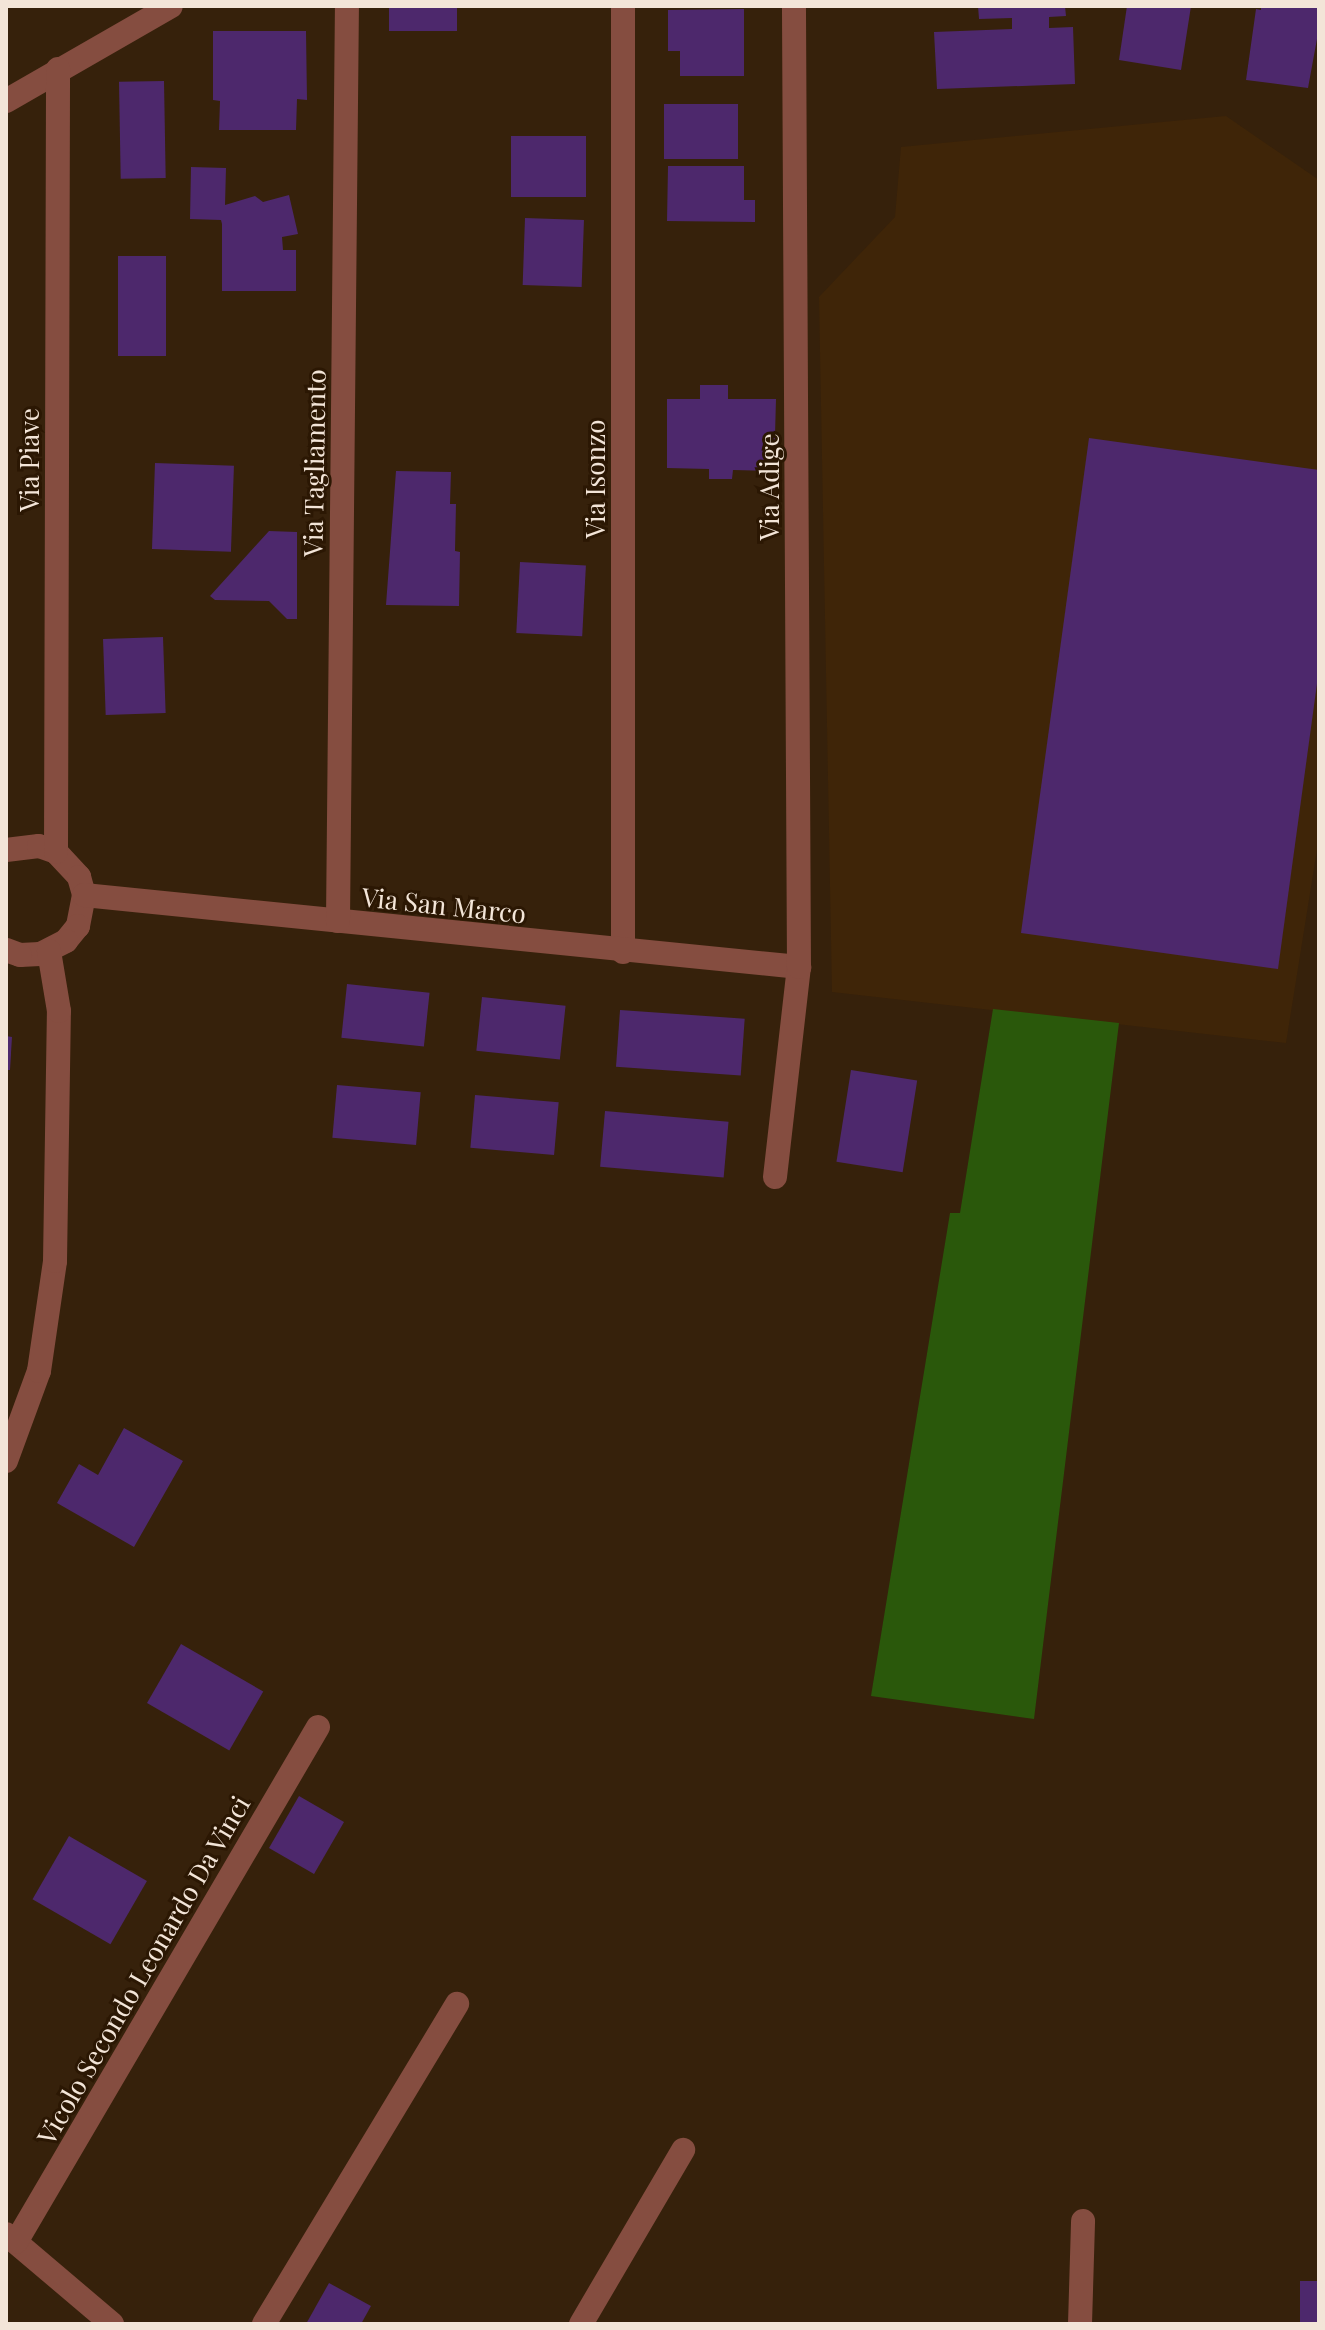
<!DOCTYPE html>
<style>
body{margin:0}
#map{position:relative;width:1325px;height:2330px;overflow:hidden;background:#36210b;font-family:"Playfair Display",serif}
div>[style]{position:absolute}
.built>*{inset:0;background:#3f2508}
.forest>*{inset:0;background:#2a580b}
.building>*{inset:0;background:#4d286c;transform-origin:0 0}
.street>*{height:24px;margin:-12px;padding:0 12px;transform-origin:12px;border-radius:12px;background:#854d40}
span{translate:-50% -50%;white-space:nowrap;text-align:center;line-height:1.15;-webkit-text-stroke:6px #2b1703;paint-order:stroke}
.street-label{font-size:26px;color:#f3e5d8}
.frame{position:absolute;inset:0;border:8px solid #f3e5d8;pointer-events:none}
</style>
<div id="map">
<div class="built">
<i style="clip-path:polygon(1226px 116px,1319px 180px,1319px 837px,1286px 1043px,832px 992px,819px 297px,895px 217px,901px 147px)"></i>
</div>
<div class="forest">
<i style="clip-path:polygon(993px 1009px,1119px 1023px,1034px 1719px,871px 1696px,950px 1213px,960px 1213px)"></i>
</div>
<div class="building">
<i style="left:389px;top:6px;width:68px;height:25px"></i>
<i style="clip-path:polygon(978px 6px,1065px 6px,1066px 16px,1049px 17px,1049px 28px,1073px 27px,1075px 84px,937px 89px,934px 32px,1012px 29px,1012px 18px,979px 19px)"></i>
<i style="clip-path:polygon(1127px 6px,1191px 6px,1181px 70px,1119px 60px)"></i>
<i style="clip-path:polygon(1261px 6px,1319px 6px,1319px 28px,1308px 88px,1246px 80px,1256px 9px,1261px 10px)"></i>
<i style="clip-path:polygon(744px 9px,744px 76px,680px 76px,680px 51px,668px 51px,668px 10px)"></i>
<i style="clip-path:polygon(213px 31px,306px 31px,307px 100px,297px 99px,296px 130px,219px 130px,220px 101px,213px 100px)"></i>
<i style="left:164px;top:81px;width:97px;height:45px;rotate:89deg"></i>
<i style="left:664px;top:104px;width:74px;height:55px"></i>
<i style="left:511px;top:136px;width:75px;height:61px"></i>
<i style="clip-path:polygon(668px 166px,744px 166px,744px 200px,755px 200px,755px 222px,667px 221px)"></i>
<i style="clip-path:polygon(191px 167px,226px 168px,225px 205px,255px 196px,263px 202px,289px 195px,298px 234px,282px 237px,283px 250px,296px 250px,296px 291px,222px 291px,222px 224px,221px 220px,190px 219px)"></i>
<i style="left:525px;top:218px;width:59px;height:67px;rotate:2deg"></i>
<i style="left:118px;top:256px;width:48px;height:100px"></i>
<i style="clip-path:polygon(700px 385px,728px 385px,728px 399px,776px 399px,774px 471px,733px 470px,732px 479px,709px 479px,709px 469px,667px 468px,667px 399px,700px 399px)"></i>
<i style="clip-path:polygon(1089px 438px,1319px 470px,1319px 669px,1278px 969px,1021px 933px)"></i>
<i style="left:155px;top:463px;width:79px;height:86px;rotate:2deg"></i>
<i style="clip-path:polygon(396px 471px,451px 472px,450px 504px,456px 504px,455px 551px,460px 552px,459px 606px,386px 605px)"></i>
<i style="clip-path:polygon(269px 531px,297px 532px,297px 619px,287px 619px,269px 601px,215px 600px,210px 596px)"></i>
<i style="left:520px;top:562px;width:66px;height:71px;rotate:3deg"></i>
<i style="left:163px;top:637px;width:76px;height:60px;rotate:88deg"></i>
<i style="left:347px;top:984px;width:83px;height:54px;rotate:6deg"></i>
<i style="left:482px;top:997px;width:84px;height:54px;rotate:6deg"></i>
<i style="left:620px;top:1010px;width:125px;height:57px;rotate:4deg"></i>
<i style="clip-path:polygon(6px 1036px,12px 1037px,10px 1070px,6px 1070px)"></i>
<i style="left:851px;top:1070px;width:67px;height:93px;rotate:9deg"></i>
<i style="left:337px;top:1085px;width:84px;height:53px;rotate:5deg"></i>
<i style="left:475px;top:1095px;width:84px;height:53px;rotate:5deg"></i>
<i style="left:605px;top:1111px;width:124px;height:56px;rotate:5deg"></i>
<i style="clip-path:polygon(124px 1428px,183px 1461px,134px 1547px,57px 1503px,79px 1464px,98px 1475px)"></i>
<i style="left:181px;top:1644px;width:95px;height:68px;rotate:30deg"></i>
<i style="left:299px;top:1796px;width:52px;height:60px;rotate:30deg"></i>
<i style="left:69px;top:1836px;width:90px;height:73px;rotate:30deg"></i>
<i style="left:1319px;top:2281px;width:43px;height:19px;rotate:90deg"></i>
<i style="clip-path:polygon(329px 2283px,371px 2306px,361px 2324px,306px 2324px)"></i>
</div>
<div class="street">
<i style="left:623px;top:6px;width:946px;rotate:90deg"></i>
<i style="left:6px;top:101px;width:190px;rotate:-29.9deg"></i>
<i style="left:6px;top:850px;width:33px;rotate:-7deg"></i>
<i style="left:39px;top:846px;width:18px;rotate:19deg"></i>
<i style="left:56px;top:852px;width:34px;rotate:47deg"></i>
<i style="left:79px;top:877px;width:19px;rotate:74deg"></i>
<i style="left:84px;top:895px;width:32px;rotate:101deg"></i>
<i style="left:78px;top:926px;width:19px;rotate:129deg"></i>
<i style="left:66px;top:941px;width:29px;rotate:153deg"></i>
<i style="left:40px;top:954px;width:20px;rotate:177deg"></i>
<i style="left:20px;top:955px;width:15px;rotate:-160deg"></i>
<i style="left:56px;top:852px;width:783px;rotate:-89.85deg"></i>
<i style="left:84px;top:895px;width:719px;rotate:5.75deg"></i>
<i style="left:338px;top:921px;width:915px;rotate:-89.44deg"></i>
<i style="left:775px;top:1177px;width:211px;rotate:-83.5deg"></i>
<i style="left:799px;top:967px;width:961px;rotate:-90.3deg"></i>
<i style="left:6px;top:1461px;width:96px;rotate:-69.9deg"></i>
<i style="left:39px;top:1371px;width:111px;rotate:-81.7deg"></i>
<i style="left:55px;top:1261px;width:250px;rotate:-89.1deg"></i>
<i style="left:59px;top:1011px;width:61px;rotate:-99.5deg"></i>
<i style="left:6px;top:2234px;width:139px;rotate:40.3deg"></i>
<i style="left:16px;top:2242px;width:597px;rotate:-59.61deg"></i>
<i style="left:264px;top:2324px;width:374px;rotate:-58.9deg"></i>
<i style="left:581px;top:2324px;width:202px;rotate:-59.6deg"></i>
<i style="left:1080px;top:2324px;width:103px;rotate:-88.3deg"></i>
</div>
<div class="street-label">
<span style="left:29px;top:460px;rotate:-90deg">Via Piave</span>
<span style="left:314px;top:463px;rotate:-89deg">Via Tagliamento</span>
<span style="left:595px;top:479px;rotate:-90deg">Via Isonzo</span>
<span style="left:769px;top:487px;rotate:-90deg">Via Adige</span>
<span style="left:444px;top:905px;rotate:6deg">Via San Marco</span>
<span style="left:143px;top:1970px;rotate:-60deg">Vicolo Secondo Leonardo Da Vinci</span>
</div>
<div class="frame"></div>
</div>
